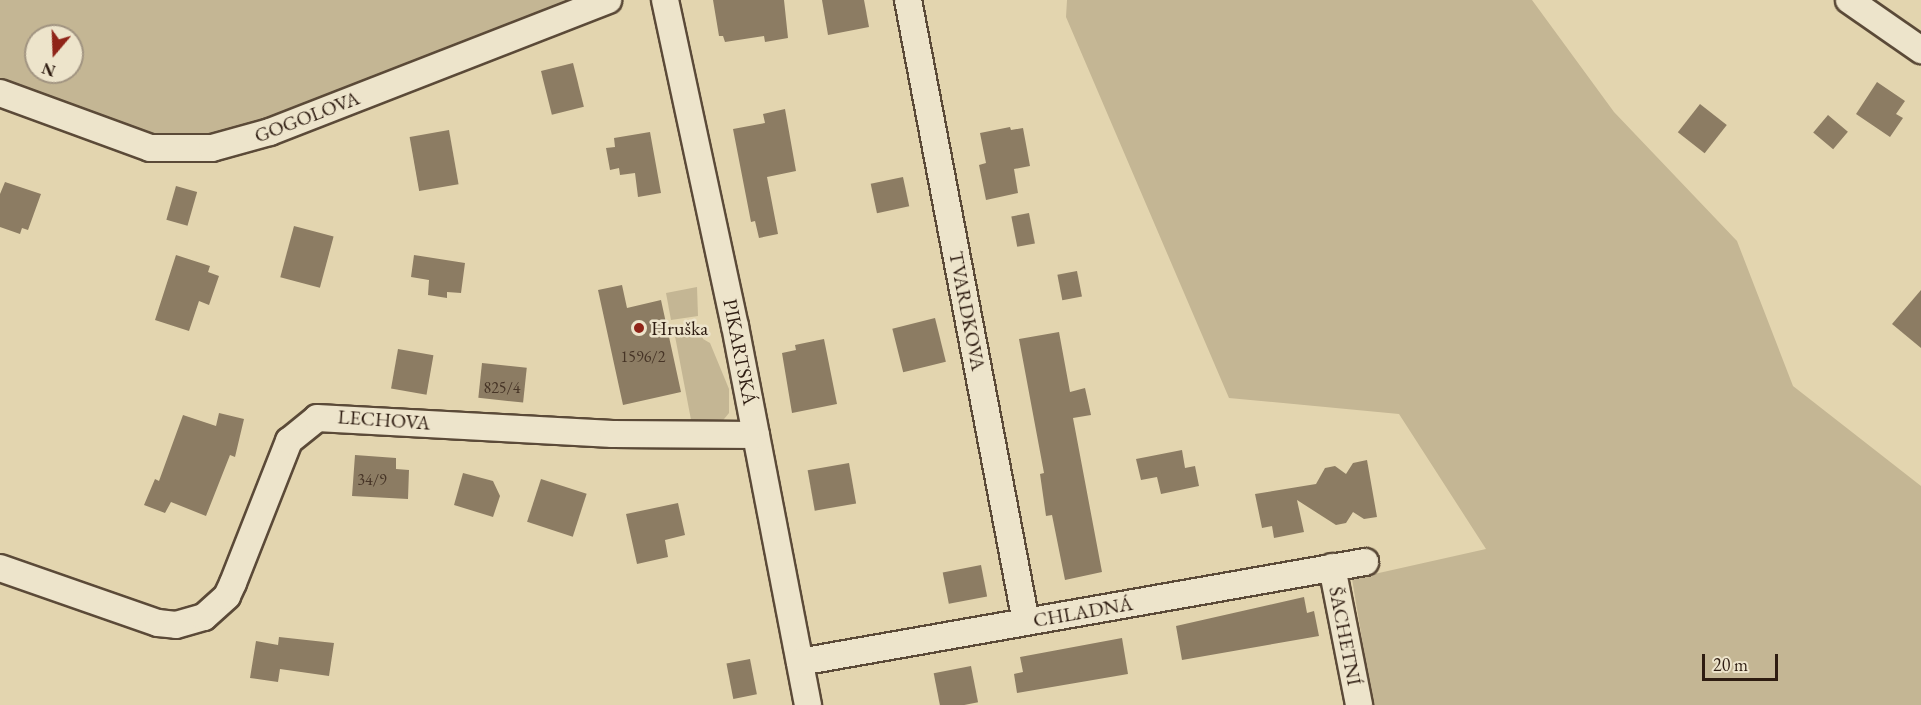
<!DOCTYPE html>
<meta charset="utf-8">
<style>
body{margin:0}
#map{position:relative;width:1921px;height:705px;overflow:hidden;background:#e3d5af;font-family:"EB Garamond",serif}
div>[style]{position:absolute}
.green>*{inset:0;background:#c4b694}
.building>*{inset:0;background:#8c7c63;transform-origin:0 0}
.roads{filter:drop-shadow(2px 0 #5b4a38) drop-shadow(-2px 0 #5b4a38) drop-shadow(0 2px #5b4a38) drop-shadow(0 -2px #5b4a38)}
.minor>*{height:26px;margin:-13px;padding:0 13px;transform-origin:13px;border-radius:13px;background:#ede4cb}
.dots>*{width:16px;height:16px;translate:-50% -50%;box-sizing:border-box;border:3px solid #ede4cb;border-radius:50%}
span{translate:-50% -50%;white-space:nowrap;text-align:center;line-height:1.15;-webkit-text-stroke:5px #ede4cb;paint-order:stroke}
.number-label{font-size:16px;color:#463426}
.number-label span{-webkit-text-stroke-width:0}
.street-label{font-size:20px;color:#2e1c11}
.poi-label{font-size:20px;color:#2e1c11}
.left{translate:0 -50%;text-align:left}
.north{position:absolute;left:24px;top:24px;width:60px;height:60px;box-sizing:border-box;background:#ede4cb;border:2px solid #a19481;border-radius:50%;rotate:199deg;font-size:16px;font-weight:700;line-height:24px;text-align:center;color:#2e1c11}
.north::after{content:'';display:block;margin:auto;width:21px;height:27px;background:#8f2418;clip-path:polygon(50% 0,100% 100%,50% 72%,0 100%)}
.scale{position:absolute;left:1702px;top:654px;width:76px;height:27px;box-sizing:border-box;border:3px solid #2e1c11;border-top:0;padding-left:8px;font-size:18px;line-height:21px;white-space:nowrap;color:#2e1c11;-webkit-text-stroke:4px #ede4cb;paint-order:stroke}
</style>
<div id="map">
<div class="green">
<i style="clip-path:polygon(evenodd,0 0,583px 0,246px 130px,194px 142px,136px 134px,0 80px,0 0,36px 36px,72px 36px,72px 72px,36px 72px,36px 36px)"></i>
<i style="clip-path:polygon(1067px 0,1532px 0,1614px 112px,1737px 241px,1793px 386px,1921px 486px,1921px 705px,1373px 705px,1352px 579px,1486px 549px,1399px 414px,1229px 398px,1066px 17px)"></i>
<i style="clip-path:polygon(697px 287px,698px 316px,671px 320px,666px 293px)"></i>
<i style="clip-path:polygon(700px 327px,703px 339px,710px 343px,729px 389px,729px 413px,720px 424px,692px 425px,674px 331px)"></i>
</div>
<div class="building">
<i style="clip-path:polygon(713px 0,784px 0,788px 38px,765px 42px,764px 36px,725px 42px,723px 36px,719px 36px)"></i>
<i style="clip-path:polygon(822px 0,864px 0,869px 27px,828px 35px)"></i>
<i style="left:573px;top:63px;width:45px;height:33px;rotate:76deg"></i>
<i style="clip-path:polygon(1877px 82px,1905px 101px,1896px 114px,1903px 118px,1890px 137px,1856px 114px)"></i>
<i style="left:1700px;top:104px;width:34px;height:36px;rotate:38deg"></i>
<i style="clip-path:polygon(785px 109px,796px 171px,767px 177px,778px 234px,759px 238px,755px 221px,751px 222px,733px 129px,765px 123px,763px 114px)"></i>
<i style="left:1828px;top:115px;width:26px;height:23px;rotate:40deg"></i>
<i style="clip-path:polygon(1010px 127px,1011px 130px,1023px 128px,1030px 166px,1014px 169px,1018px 193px,986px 200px,979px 165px,986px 163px,980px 133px)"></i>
<i style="left:449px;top:130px;width:55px;height:40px;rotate:80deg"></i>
<i style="clip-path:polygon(650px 132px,661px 193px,638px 197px,635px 173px,620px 175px,619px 168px,610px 170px,606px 148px,615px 147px,614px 138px)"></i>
<i style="left:903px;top:177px;width:30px;height:33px;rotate:78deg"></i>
<i style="clip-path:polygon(5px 182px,41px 194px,28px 230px,22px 228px,20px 234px,0 227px,0 194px)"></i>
<i style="left:176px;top:186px;width:22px;height:35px;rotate:16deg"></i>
<i style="left:1029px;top:213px;width:31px;height:18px;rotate:79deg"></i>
<i style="left:294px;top:226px;width:41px;height:53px;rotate:15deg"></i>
<i style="clip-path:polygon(176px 255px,210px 266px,208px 272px,219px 276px,209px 305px,199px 301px,189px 331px,155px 320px)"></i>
<i style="clip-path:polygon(414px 255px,465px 263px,461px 293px,447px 292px,447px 298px,428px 295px,429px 280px,411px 277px)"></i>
<i style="left:1077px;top:271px;width:26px;height:20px;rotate:79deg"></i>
<i style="clip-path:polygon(622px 285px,627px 308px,661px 300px,681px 392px,623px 405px,598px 290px)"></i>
<i style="clip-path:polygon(1921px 290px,1921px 348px,1892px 324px)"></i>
<i style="left:935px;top:318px;width:45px;height:44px;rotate:76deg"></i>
<i style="clip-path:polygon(1059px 332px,1070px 392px,1085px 388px,1091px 415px,1073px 418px,1102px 572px,1065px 580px,1052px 515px,1046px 516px,1040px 474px,1044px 473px,1019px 339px)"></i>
<i style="clip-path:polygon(824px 339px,837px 404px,792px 413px,782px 353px,796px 350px,795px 345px)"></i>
<i style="left:398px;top:349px;width:36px;height:40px;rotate:10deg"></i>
<i style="left:482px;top:363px;width:45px;height:35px;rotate:6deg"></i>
<i style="clip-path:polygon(219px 413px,244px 419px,235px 457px,230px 455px,206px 516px,171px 502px,165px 513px,144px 505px,155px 479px,159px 481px,183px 415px,216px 426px)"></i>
<i style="clip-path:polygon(1182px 450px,1185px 468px,1195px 466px,1199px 486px,1161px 494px,1157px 477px,1141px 480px,1136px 459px)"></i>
<i style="clip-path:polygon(355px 455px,396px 458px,396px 469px,409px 470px,408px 499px,352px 496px)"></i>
<i style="clip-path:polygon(1367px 460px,1377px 517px,1364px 519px,1353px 512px,1346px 523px,1336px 525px,1297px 500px,1304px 532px,1274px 538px,1272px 526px,1262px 528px,1255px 494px,1316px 484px,1325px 468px,1335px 466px,1346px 474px,1353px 463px)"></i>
<i style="left:849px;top:463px;width:41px;height:42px;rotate:80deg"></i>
<i style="clip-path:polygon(463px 473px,493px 481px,500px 496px,493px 517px,454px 505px)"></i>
<i style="left:541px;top:479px;width:48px;height:45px;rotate:18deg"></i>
<i style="clip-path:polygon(678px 503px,685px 535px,665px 540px,668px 557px,637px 564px,626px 514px)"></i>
<i style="left:981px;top:565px;width:32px;height:39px;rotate:79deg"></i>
<i style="clip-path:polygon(1304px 597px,1307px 613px,1314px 611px,1319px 636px,1182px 660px,1176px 626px)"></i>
<i style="clip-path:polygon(279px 637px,334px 643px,329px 676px,280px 669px,278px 682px,250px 678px,256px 641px,278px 645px)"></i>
<i style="clip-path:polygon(1122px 638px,1128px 674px,1017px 693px,1014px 674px,1023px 672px,1020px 657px)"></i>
<i style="left:750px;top:659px;width:36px;height:24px;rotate:79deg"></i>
<i style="left:971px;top:666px;width:37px;height:38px;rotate:79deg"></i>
</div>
<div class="roads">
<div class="minor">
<i style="left:665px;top:0;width:333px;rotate:77.9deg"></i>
<i style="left:735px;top:326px;width:386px;rotate:79.1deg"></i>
<i style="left:908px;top:0;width:633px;rotate:79.26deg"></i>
<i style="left:1849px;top:0;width:88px;rotate:34.8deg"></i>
<i style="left:0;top:93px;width:160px;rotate:20.1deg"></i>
<i style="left:150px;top:148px;width:62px"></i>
<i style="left:212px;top:148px;width:60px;rotate:-15.4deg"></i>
<i style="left:270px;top:132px;width:363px;rotate:-21.3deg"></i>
<i style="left:1332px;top:567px;width:141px;rotate:78.9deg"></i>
<i style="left:0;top:568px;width:167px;rotate:19.2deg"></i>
<i style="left:158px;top:623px;width:18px;rotate:6deg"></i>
<i style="left:176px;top:625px;width:29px;rotate:-16deg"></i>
<i style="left:204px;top:617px;width:31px;rotate:-42deg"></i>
<i style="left:227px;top:596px;width:14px;rotate:-65deg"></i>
<i style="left:233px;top:583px;width:153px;rotate:-68.5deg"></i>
<i style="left:289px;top:441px;width:36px;rotate:-39deg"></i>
<i style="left:317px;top:418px;width:296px;rotate:3.1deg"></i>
<i style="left:613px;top:434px;width:143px;rotate:0.4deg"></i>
<i style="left:800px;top:662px;width:574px;rotate:-10.04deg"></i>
</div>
</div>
<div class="dots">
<i style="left:639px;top:328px;background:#8f2418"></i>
</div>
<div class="number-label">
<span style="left:643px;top:357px">1596/2</span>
<span style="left:502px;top:388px">825/4</span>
<span style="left:372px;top:480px">34/9</span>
</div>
<div class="street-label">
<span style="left:307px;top:117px;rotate:-21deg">GOGOLOVA</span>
<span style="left:967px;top:311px;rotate:79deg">TVARDKOVA</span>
<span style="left:740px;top:352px;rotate:79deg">PIKARTSKÁ</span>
<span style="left:384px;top:420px;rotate:4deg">LECHOVA</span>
<span style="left:1083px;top:612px;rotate:-10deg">CHLADNÁ</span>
<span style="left:1345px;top:636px;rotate:79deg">ŠACHETNÍ</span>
</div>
<div class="poi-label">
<span class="left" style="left:651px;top:328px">Hruška</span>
</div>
<div class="north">N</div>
<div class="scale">20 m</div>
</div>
